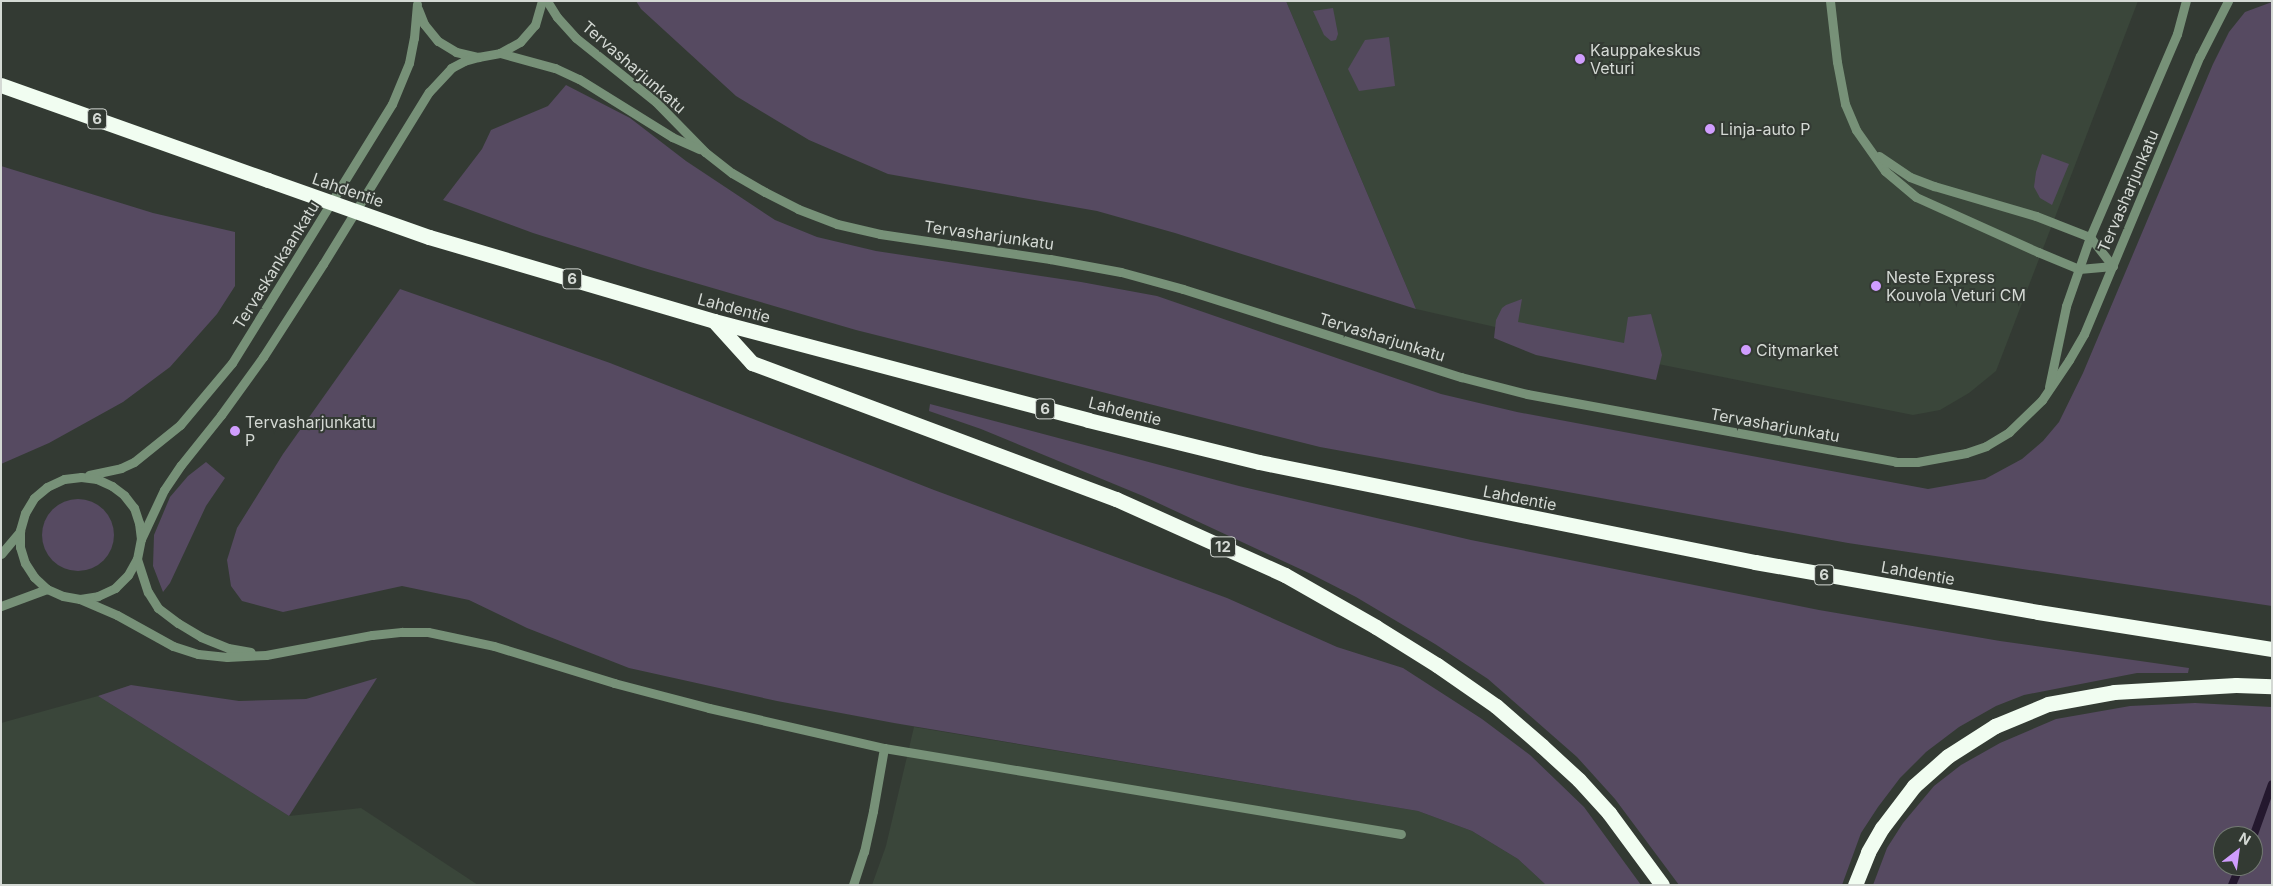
<!DOCTYPE html>
<style>
body{margin:0}
#map{position:relative;width:2273px;height:886px;overflow:hidden;background:#333a33;font-family:Inter,sans-serif}
div>[style]{position:absolute}
.built>*{inset:0;background:#3a463a}
.green>*{inset:0;background:#564a61}
.round{border-radius:50%}
.stream>*{height:8px;margin:-4px;padding:0 4px;transform-origin:4px;border-radius:4px;background:#24182e}
.minor>*{height:9px;margin:-4.5px;padding:0 4.5px;transform-origin:4.5px;border-radius:4.5px;background:#779178}
.highway>*{height:15px;margin:-7.5px;padding:0 7.5px;transform-origin:7.5px;border-radius:7.5px;background:#f1fdf1}
.highway-bridge>*{height:15px;margin:-7.5px;padding:0 7.5px;transform-origin:7.5px;border-radius:7.5px;background:#f1fdf1}
.dots>*{width:14px;height:14px;translate:-50% -50%;box-sizing:border-box;border:2px solid #333a33;border-radius:50%}
span{translate:-50% -50%;white-space:nowrap;text-align:center;line-height:1.15;-webkit-text-stroke:4px #333a33;paint-order:stroke}
.shield-label span{padding:1px 4px;background:#333a33;border:1px solid;border-radius:4px;-webkit-text-stroke-width:0}
.shield-label{font-size:15px;color:#d4d9d4;font-weight:700}
.poi-label{font-size:16px;color:#d4d9d4}
.left{translate:0 -50%;text-align:left}
.street-label{font-size:16px;color:#d4d9d4}
.frame{position:absolute;inset:0;border:2px solid #d4d9d4;pointer-events:none}
.north{position:absolute;left:2213px;top:826px;width:50px;height:50px;box-sizing:border-box;background:#333a33;border:1px solid #737a73;border-radius:50%;rotate:30deg;font-size:14px;font-weight:700;line-height:20px;text-align:center;color:#d4d9d4}
.north::after{content:'';display:block;margin:auto;width:18px;height:22px;background:#d09dfe;clip-path:polygon(50% 0,100% 100%,50% 72%,0 100%)}
</style>
<div id="map">
<div class="built">
<i style="clip-path:polygon(1286px 1px,2138px 1px,1996px 371px,1969px 393px,1940px 410px,1913px 415px,1663px 365px,1416px 309px)"></i>
<i style="clip-path:polygon(98px 696px,289px 816px,361px 808px,478px 885px,1px 885px,1px 723px)"></i>
<i style="clip-path:polygon(914px 727px,1418px 811px,1472px 831px,1518px 859px,1546px 885px,872px 885px,886px 846px)"></i>
</div>
<div class="green">
<i style="clip-path:polygon(636px 1px,1286px 1px,1416px 309px,1175px 233px,1097px 211px,888px 174px,809px 140px,736px 96px,641px 9px)"></i>
<i style="clip-path:polygon(2272px 2px,2272px 606px,1848px 543px,1320px 447px,856px 330px,644px 268px,533px 233px,443px 200px,482px 149px,491px 130px,548px 106px,566px 85px,630px 118px,686px 161px,775px 220px,817px 237px,876px 251px,1081px 282px,1157px 296px,1441px 394px,1517px 412px,1928px 489px,1985px 479px,2022px 459px,2043px 441px,2059px 422px,2083px 373px,2213px 64px,2229px 32px,2245px 12px)"></i>
<i style="clip-path:polygon(1333px 8px,1338px 34px,1336px 40px,1331px 41px,1324px 35px,1313px 11px)"></i>
<i style="clip-path:polygon(1389px 37px,1395px 86px,1359px 91px,1348px 69px,1365px 40px)"></i>
<i style="clip-path:polygon(2042px 154px,2069px 164px,2052px 205px,2040px 198px,2034px 187px,2036px 172px)"></i>
<i style="clip-path:polygon(1px 166px,153px 213px,235px 232px,235px 286px,217px 314px,170px 367px,123px 402px,49px 443px,1px 464px)"></i>
<i style="clip-path:polygon(400px 289px,610px 363px,934px 490px,1227px 598px,1337px 647px,1403px 668px,1482px 719px,1530px 755px,1584px 807px,1641px 885px,1546px 885px,1518px 859px,1472px 831px,1418px 811px,894px 723px,777px 701px,629px 668px,527px 628px,469px 600px,402px 586px,283px 612px,242px 601px,231px 586px,227px 560px,237px 528px,283px 454px)"></i>
<i style="clip-path:polygon(1522px 299px,1518px 322px,1624px 343px,1628px 317px,1651px 314px,1662px 355px,1656px 380px,1536px 355px,1494px 338px,1496px 320px,1502px 308px,1506px 305px)"></i>
<i style="clip-path:polygon(930px 404px,1239px 486px,1471px 540px,1819px 610px,2000px 641px,2189px 668px,2188px 673px,2137px 673px,2024px 695px,1996px 706px,1959px 727px,1926px 752px,1900px 778px,1878px 807px,1861px 833px,1842px 885px,1679px 885px,1615px 799px,1577px 757px,1488px 679px,1435px 644px,1356px 597px,1311px 574px,1143px 496px,981px 429px,929px 411px)"></i>
<i style="clip-path:polygon(206px 462px,225px 478px,206px 506px,170px 583px,163px 592px,153px 566px,154px 535px,170px 497px,188px 476px)"></i>
<i class="round" style="left:42px;top:499px;width:72px;height:72px"></i>
<i style="clip-path:polygon(377px 678px,289px 816px,98px 696px,131px 685px,239px 701px,306px 699px)"></i>
<i style="clip-path:polygon(evenodd,2195px 703px,2272px 707px,2272px 885px,1873px 885px,1887px 848px,1903px 823px,1934px 786px,1961px 765px,2000px 743px,2056px 719px,2130px 706px,2195px 703px,2223px 836px,2253px 836px,2253px 866px,2223px 866px,2223px 836px)"></i>
</div>
<div class="stream">
<i style="left:2253px;top:837px;width:56px;rotate:-70.3deg"></i>
<i style="left:2232px;top:885px;width:21px;rotate:-67deg"></i>
</div>
<div class="minor">
<i style="left:547px;top:1px;width:19px;rotate:58deg"></i>
<i style="left:557px;top:17px;width:28px;rotate:48deg"></i>
<i style="left:576px;top:38px;width:102px;rotate:38.7deg"></i>
<i style="left:656px;top:102px;width:70px;rotate:45.6deg"></i>
<i style="left:705px;top:152px;width:34px;rotate:38deg"></i>
<i style="left:732px;top:173px;width:38px;rotate:30deg"></i>
<i style="left:765px;top:192px;width:37px;rotate:27deg"></i>
<i style="left:798px;top:209px;width:42px;rotate:21deg"></i>
<i style="left:837px;top:224px;width:44px;rotate:13.1deg"></i>
<i style="left:880px;top:234px;width:172px;rotate:8.4deg"></i>
<i style="left:1050px;top:259px;width:72px;rotate:10.4deg"></i>
<i style="left:1121px;top:272px;width:64px;rotate:15.3deg"></i>
<i style="left:1183px;top:289px;width:292px;rotate:17.6deg"></i>
<i style="left:1461px;top:377px;width:68px;rotate:14.4deg"></i>
<i style="left:1527px;top:394px;width:375px;rotate:10.4deg"></i>
<i style="left:1896px;top:462px;width:21px"></i>
<i style="left:1917px;top:462px;width:50px;rotate:-10.4deg"></i>
<i style="left:1966px;top:453px;width:21px;rotate:-19deg"></i>
<i style="left:1986px;top:446px;width:27px;rotate:-31deg"></i>
<i style="left:2009px;top:432px;width:46px;rotate:-44.1deg"></i>
<i style="left:2042px;top:400px;width:48px;rotate:-56deg"></i>
<i style="left:2069px;top:360px;width:30px;rotate:-60deg"></i>
<i style="left:2084px;top:334px;width:301px;rotate:-67.4deg"></i>
<i style="left:2200px;top:56px;width:62px;rotate:-63deg"></i>
<i style="left:1830px;top:1px;width:61px;rotate:83.5deg"></i>
<i style="left:1837px;top:62px;width:43px;rotate:79.2deg"></i>
<i style="left:1845px;top:104px;width:28px;rotate:67deg"></i>
<i style="left:1856px;top:130px;width:50px;rotate:54.7deg"></i>
<i style="left:1885px;top:171px;width:40px;rotate:40deg"></i>
<i style="left:1916px;top:197px;width:134px;rotate:24.3deg"></i>
<i style="left:2038px;top:252px;width:44px;rotate:22.5deg"></i>
<i style="left:2079px;top:269px;width:34px;rotate:-5deg"></i>
<i style="left:418px;top:9px;width:16px;rotate:68deg"></i>
<i style="left:424px;top:24px;width:22px;rotate:51deg"></i>
<i style="left:438px;top:41px;width:21px;rotate:31deg"></i>
<i style="left:456px;top:52px;width:23px;rotate:13deg"></i>
<i style="left:478px;top:57px;width:22px;rotate:-10deg"></i>
<i style="left:500px;top:53px;width:23px;rotate:-29deg"></i>
<i style="left:520px;top:42px;width:23px;rotate:-49deg"></i>
<i style="left:535px;top:25px;width:25px;rotate:-74deg"></i>
<i style="left:500px;top:53px;width:57px;rotate:15.3deg"></i>
<i style="left:555px;top:68px;width:26px;rotate:25deg"></i>
<i style="left:579px;top:79px;width:110px;rotate:31.9deg"></i>
<i style="left:672px;top:137px;width:30px;rotate:24deg"></i>
<i style="left:1879px;top:156px;width:37px;rotate:34deg"></i>
<i style="left:1910px;top:177px;width:26px;rotate:21deg"></i>
<i style="left:1934px;top:186px;width:106px;rotate:16.4deg"></i>
<i style="left:2036px;top:216px;width:58px;rotate:21.3deg"></i>
<i style="left:2090px;top:237px;width:37px;rotate:52deg"></i>
<i style="left:2049px;top:387px;width:83px;rotate:-78.1deg"></i>
<i style="left:2066px;top:306px;width:73px;rotate:-70.8deg"></i>
<i style="left:2090px;top:237px;width:221px;rotate:-66.8deg"></i>
<i style="left:2177px;top:34px;width:34px;rotate:-75deg"></i>
<i style="left:89px;top:475px;width:33px;rotate:-12deg"></i>
<i style="left:121px;top:468px;width:14px;rotate:-25deg"></i>
<i style="left:134px;top:462px;width:59px;rotate:-38.8deg"></i>
<i style="left:180px;top:425px;width:81px;rotate:-50deg"></i>
<i style="left:232px;top:363px;width:304px;rotate:-58.3deg"></i>
<i style="left:392px;top:104px;width:44px;rotate:-67.5deg"></i>
<i style="left:409px;top:63px;width:25px;rotate:-79deg"></i>
<i style="left:414px;top:38px;width:34px;rotate:-85deg"></i>
<i style="left:141px;top:539px;width:16px;rotate:-97deg"></i>
<i style="left:139px;top:523px;width:16px;rotate:-108deg"></i>
<i style="left:134px;top:508px;width:16px;rotate:-128deg"></i>
<i style="left:124px;top:495px;width:15px;rotate:-143deg"></i>
<i style="left:112px;top:486px;width:17px;rotate:-155deg"></i>
<i style="left:97px;top:479px;width:16px;rotate:-173deg"></i>
<i style="left:81px;top:477px;width:17px;rotate:173deg"></i>
<i style="left:64px;top:479px;width:19px;rotate:155deg"></i>
<i style="left:47px;top:487px;width:17px;rotate:140deg"></i>
<i style="left:34px;top:498px;width:17px;rotate:121deg"></i>
<i style="left:25px;top:513px;width:19px;rotate:106deg"></i>
<i style="left:20px;top:531px;width:16px;rotate:90deg"></i>
<i style="left:20px;top:547px;width:17px;rotate:73deg"></i>
<i style="left:25px;top:563px;width:17px;rotate:57deg"></i>
<i style="left:34px;top:577px;width:18px;rotate:43deg"></i>
<i style="left:47px;top:589px;width:17px;rotate:24deg"></i>
<i style="left:63px;top:596px;width:17px;rotate:10deg"></i>
<i style="left:80px;top:599px;width:18px;rotate:-9deg"></i>
<i style="left:98px;top:596px;width:19px;rotate:-25deg"></i>
<i style="left:115px;top:588px;width:18px;rotate:-45deg"></i>
<i style="left:128px;top:575px;width:18px;rotate:-61deg"></i>
<i style="left:137px;top:559px;width:20px;rotate:-79deg"></i>
<i style="left:141px;top:539px;width:54px;rotate:-64.9deg"></i>
<i style="left:164px;top:490px;width:30px;rotate:-56deg"></i>
<i style="left:181px;top:465px;width:64px;rotate:-51.3deg"></i>
<i style="left:221px;top:415px;width:72px;rotate:-54.1deg"></i>
<i style="left:263px;top:357px;width:111px;rotate:-57.2deg"></i>
<i style="left:323px;top:264px;width:202px;rotate:-58.4deg"></i>
<i style="left:429px;top:92px;width:33px;rotate:-47deg"></i>
<i style="left:451px;top:68px;width:15px;rotate:-28deg"></i>
<i style="left:464px;top:61px;width:15px;rotate:-16deg"></i>
<i style="left:1px;top:554px;width:30px;rotate:-50deg"></i>
<i style="left:137px;top:559px;width:35px;rotate:72deg"></i>
<i style="left:148px;top:592px;width:19px;rotate:58deg"></i>
<i style="left:158px;top:608px;width:25px;rotate:37deg"></i>
<i style="left:178px;top:623px;width:27px;rotate:31deg"></i>
<i style="left:201px;top:637px;width:29px;rotate:22deg"></i>
<i style="left:228px;top:648px;width:23px;rotate:10deg"></i>
<i style="left:80px;top:599px;width:40px;rotate:23.4deg"></i>
<i style="left:117px;top:615px;width:64px;rotate:29deg"></i>
<i style="left:173px;top:646px;width:26px;rotate:18deg"></i>
<i style="left:198px;top:654px;width:29px;rotate:6deg"></i>
<i style="left:227px;top:657px;width:39px;rotate:-3deg"></i>
<i style="left:266px;top:655px;width:108px;rotate:-10.7deg"></i>
<i style="left:372px;top:635px;width:30px;rotate:-6deg"></i>
<i style="left:402px;top:632px;width:26px"></i>
<i style="left:428px;top:632px;width:67px;rotate:12deg"></i>
<i style="left:494px;top:646px;width:126px;rotate:17.1deg"></i>
<i style="left:614px;top:683px;width:98px;rotate:14.7deg"></i>
<i style="left:709px;top:708px;width:180px;rotate:12.9deg"></i>
<i style="left:884px;top:748px;width:524px;rotate:9.44deg"></i>
<i style="left:1px;top:606px;width:49px;rotate:-20.3deg"></i>
<i style="left:853px;top:885px;width:35px;rotate:-72deg"></i>
<i style="left:864px;top:852px;width:42px;rotate:-77.6deg"></i>
<i style="left:873px;top:811px;width:64px;rotate:-80.1deg"></i>
</div>
<div class="highway">
<i style="left:1px;top:85px;width:283px;rotate:19.6deg"></i>
<i style="left:429px;top:237px;width:297px;rotate:16.4deg"></i>
<i style="left:714px;top:321px;width:387px;rotate:14.8deg"></i>
<i style="left:1088px;top:420px;width:176px;rotate:13.8deg"></i>
<i style="left:1259px;top:462px;width:506px;rotate:11.4deg"></i>
<i style="left:1755px;top:562px;width:287px;rotate:10deg"></i>
<i style="left:2038px;top:612px;width:237px;rotate:9deg"></i>
<i style="left:714px;top:321px;width:57px;rotate:47.9deg"></i>
<i style="left:752px;top:363px;width:389px;rotate:20.5deg"></i>
<i style="left:1116px;top:499px;width:185px;rotate:24.2deg"></i>
<i style="left:1285px;top:575px;width:105px;rotate:29.7deg"></i>
<i style="left:1376px;top:627px;width:72px;rotate:31.9deg"></i>
<i style="left:1437px;top:665px;width:72px;rotate:34.8deg"></i>
<i style="left:1496px;top:706px;width:61px;rotate:41deg"></i>
<i style="left:1542px;top:746px;width:50px;rotate:42.6deg"></i>
<i style="left:1579px;top:780px;width:45px;rotate:47.7deg"></i>
<i style="left:1609px;top:813px;width:89px;rotate:53.6deg"></i>
<i style="left:1855px;top:885px;width:35px;rotate:-68deg"></i>
<i style="left:1868px;top:852px;width:28px;rotate:-60deg"></i>
<i style="left:1882px;top:828px;width:53px;rotate:-52.7deg"></i>
<i style="left:1914px;top:786px;width:45px;rotate:-41.4deg"></i>
<i style="left:1948px;top:756px;width:56px;rotate:-32.6deg"></i>
<i style="left:1995px;top:726px;width:57px;rotate:-22.5deg"></i>
<i style="left:2048px;top:704px;width:67px;rotate:-10.3deg"></i>
<i style="left:2114px;top:692px;width:122px;rotate:-3.3deg"></i>
<i style="left:2236px;top:685px;width:36px;rotate:2deg"></i>
</div>
<div class="highway-bridge">
<i style="left:268px;top:180px;width:171px;rotate:19.5deg"></i>
</div>
<div class="dots">
<i style="left:1580px;top:59px;background:#d09dfe"></i>
<i style="left:1710px;top:129px;background:#d09dfe"></i>
<i style="left:1876px;top:286px;background:#d09dfe"></i>
<i style="left:1746px;top:350px;background:#d09dfe"></i>
<i style="left:235px;top:431px;background:#d09dfe"></i>
</div>
<div class="shield-label">
<span style="left:97px;top:119px">6</span>
<span style="left:572px;top:279px">6</span>
<span style="left:1045px;top:409px">6</span>
<span style="left:1223px;top:547px">12</span>
<span style="left:1824px;top:575px">6</span>
</div>
<div class="poi-label">
<span class="left" style="left:1590px;top:59px">Kauppakeskus<br>Veturi</span>
<span class="left" style="left:1720px;top:129px">Linja-auto P</span>
<span class="left" style="left:1886px;top:286px">Neste Express<br>Kouvola Veturi CM</span>
<span class="left" style="left:1756px;top:350px">Citymarket</span>
<span class="left" style="left:245px;top:431px">Tervasharjunkatu<br>P</span>
</div>
<div class="street-label">
<span style="left:634px;top:67px;rotate:41deg">Tervasharjunkatu</span>
<span style="left:348px;top:190px;rotate:19deg">Lahdentie</span>
<span style="left:2128px;top:191px;rotate:-67deg">Tervasharjunkatu</span>
<span style="left:989px;top:235px;rotate:8deg">Tervasharjunkatu</span>
<span style="left:276px;top:265px;rotate:-58deg">Tervaskankaankatu</span>
<span style="left:734px;top:308px;rotate:15deg">Lahdentie</span>
<span style="left:1382px;top:337px;rotate:17deg">Tervasharjunkatu</span>
<span style="left:1125px;top:411px;rotate:14deg">Lahdentie</span>
<span style="left:1775px;top:425px;rotate:10deg">Tervasharjunkatu</span>
<span style="left:1520px;top:498px;rotate:11deg">Lahdentie</span>
<span style="left:1918px;top:573px;rotate:10deg">Lahdentie</span>
</div>
<div class="frame"></div>
<div class="north">N</div>
</div>
